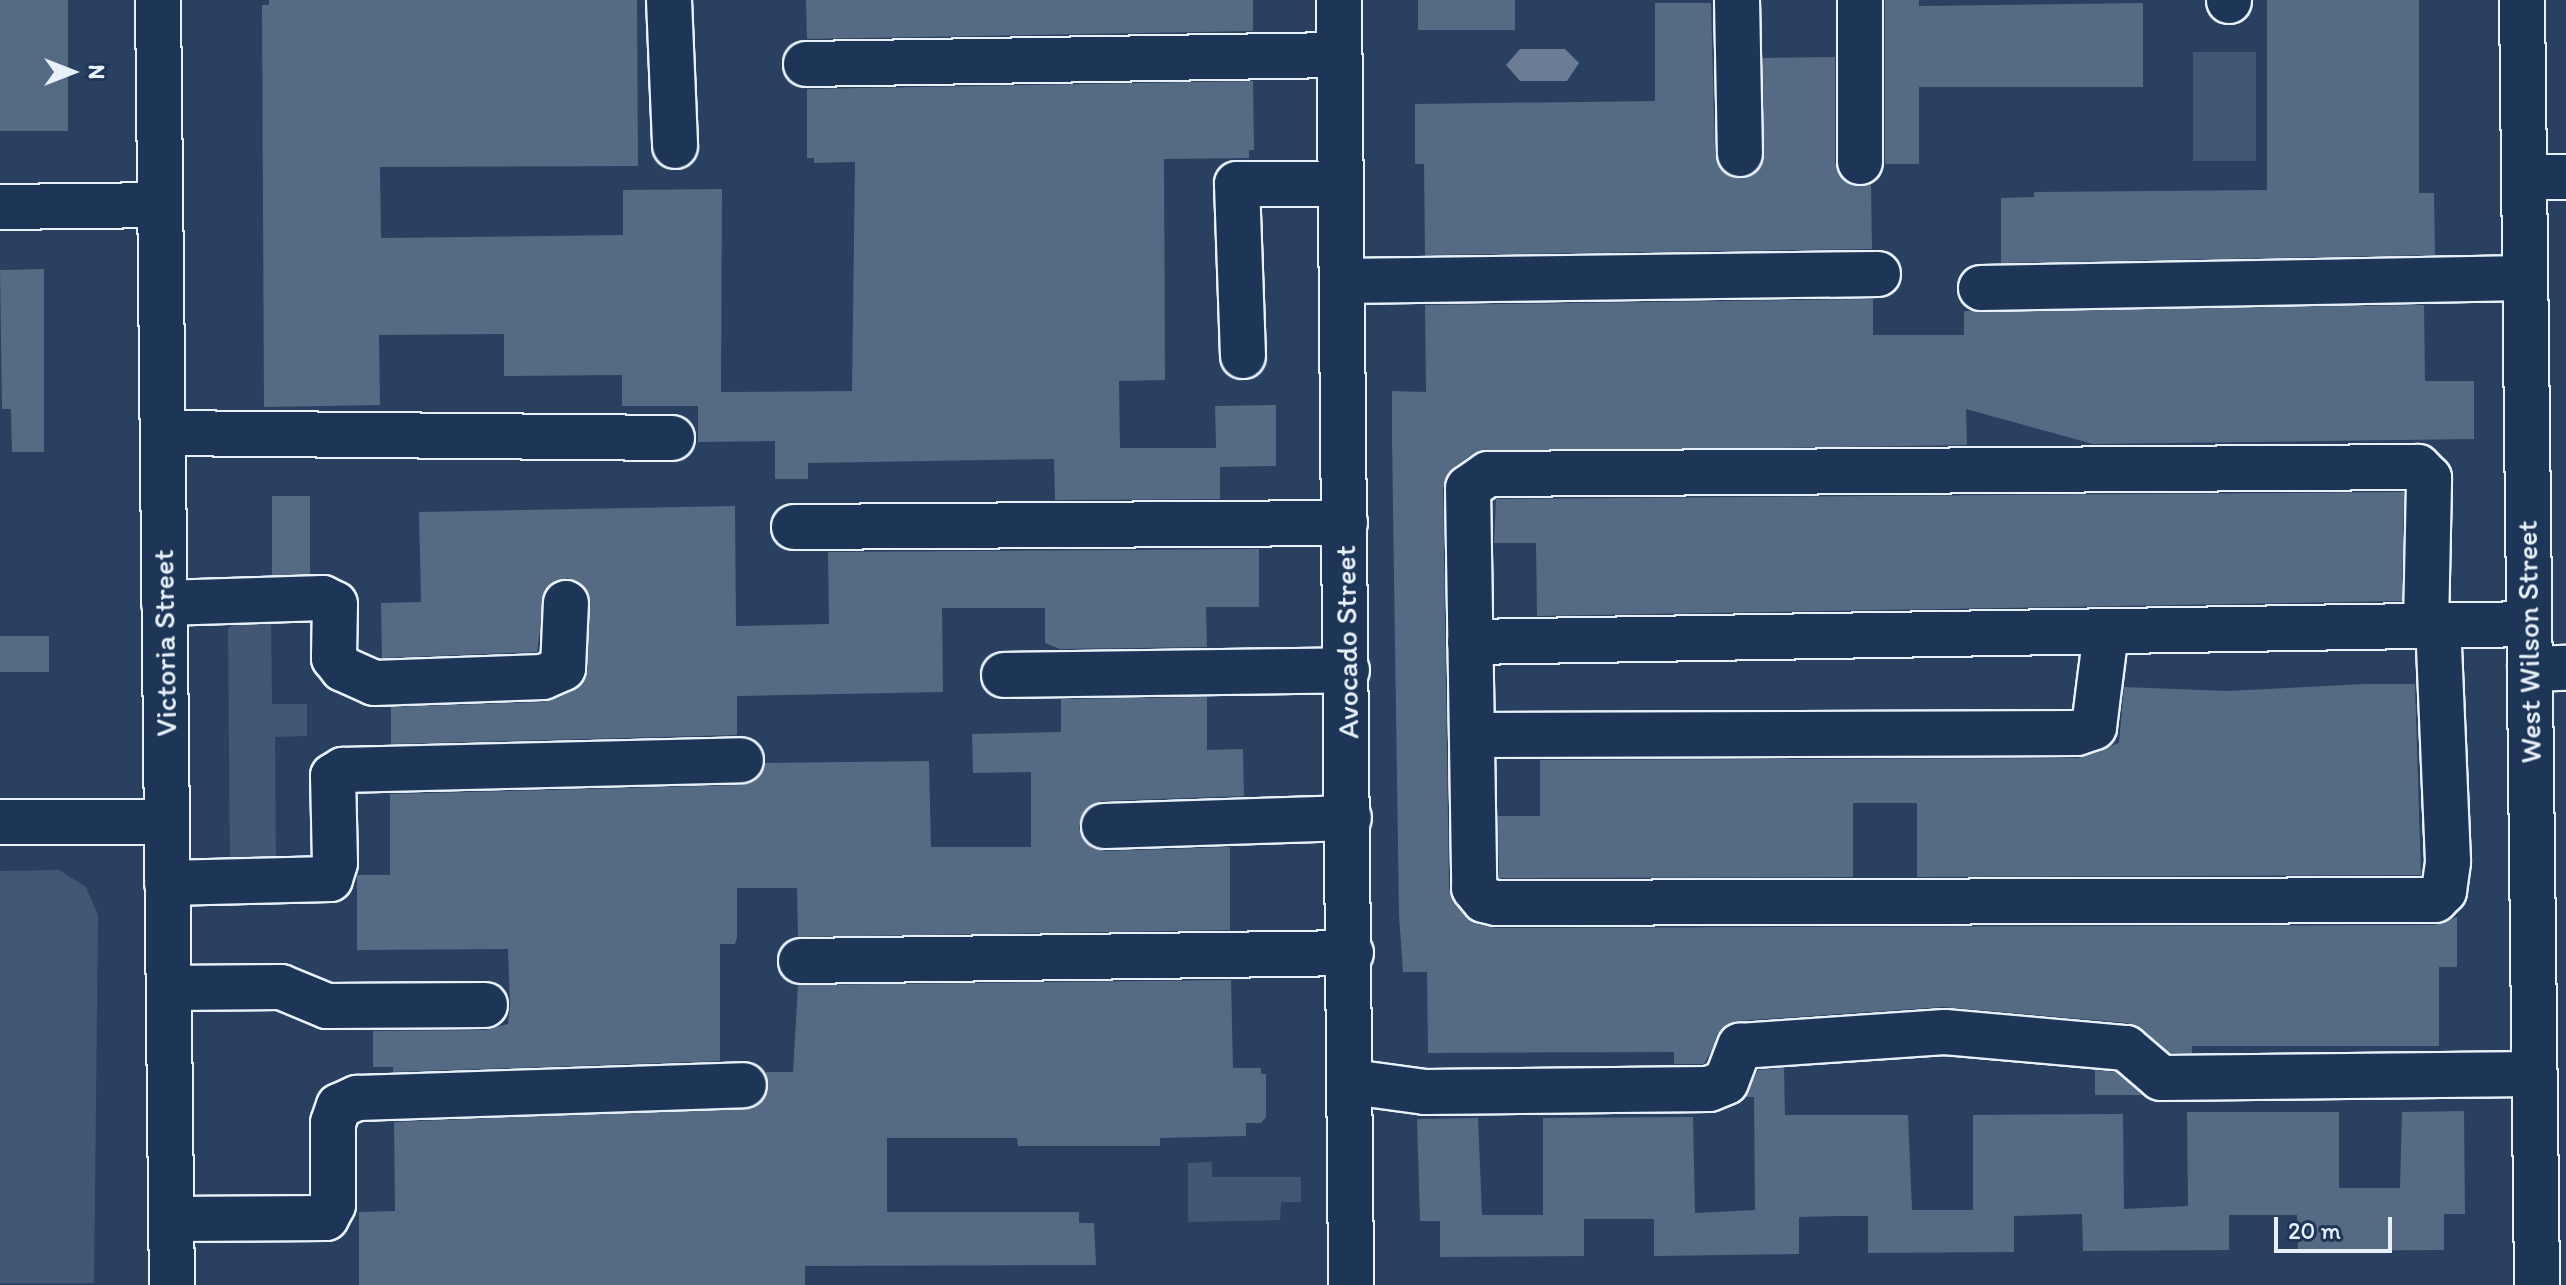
<!DOCTYPE html>
<style>
body{margin:0}
#map{position:relative;width:2566px;height:1285px;overflow:hidden;background:#294061;font-family:Itim,sans-serif}
div>[style]{position:absolute}
.green>*{inset:0;background:#415774;transform-origin:0 0}
.water>*{inset:0;background:#6b7c95}
.building>*{inset:0;background:#556a83;transform-origin:0 0}
.roads{filter:drop-shadow(2px 0 #e8f1f8) drop-shadow(-2px 0 #e8f1f8) drop-shadow(0 2px #e8f1f8) drop-shadow(0 -2px #e8f1f8)}
.minor>*{height:44px;margin:-22px;padding:0 22px;transform-origin:22px;border-radius:22px;background:#1d3557}
.major>*{height:44px;margin:-22px;padding:0 22px;transform-origin:22px;border-radius:22px;background:#1d3557}
span{translate:-50% -50%;white-space:nowrap;text-align:center;line-height:1.15;-webkit-text-stroke:6px #1d3557;paint-order:stroke}
.street-label{font-size:30px;color:#e8f1f8}
.north{position:absolute;left:32px;top:32px;width:80px;height:80px;-webkit-text-stroke:6px #1d3557;paint-order:stroke;rotate:90deg;font-size:22px;font-weight:700;line-height:32px;text-align:center;color:#e8f1f8}
.north::after{content:'';display:block;margin:auto;width:28px;height:36px;background:#e8f1f8;clip-path:polygon(50% 0,100% 100%,50% 72%,0 100%)}
.scale{position:absolute;left:2274px;top:1217px;width:118px;height:36px;box-sizing:border-box;border:4px solid #e8f1f8;border-top:0;padding-left:10px;font-size:24px;line-height:28px;white-space:nowrap;color:#e8f1f8;-webkit-text-stroke:6px #1d3557;paint-order:stroke}
</style>
<div id="map">
<div class="green">
<i style="left:2256px;top:52px;width:109px;height:63px;rotate:90deg"></i>
<i style="clip-path:polygon(238px 619px,271px 619px,272px 704px,307px 704px,307px 736px,275px 737px,276px 865px,230px 871px,228px 629px)"></i>
<i style="clip-path:polygon(59px 870px,86px 887px,98px 915px,94px 1283px,0 1283px,0 871px)"></i>
<i style="clip-path:polygon(1212px 1162px,1212px 1177px,1301px 1177px,1301px 1202px,1281px 1202px,1280px 1220px,1188px 1222px,1188px 1163px)"></i>
</div>
<div class="water">
<i style="clip-path:polygon(1520px 49px,1565px 49px,1579px 63px,1567px 81px,1520px 81px,1506px 65px)"></i>
</div>
<div class="building">
<i style="left:0;top:0;width:68px;height:131px"></i>
<i style="clip-path:polygon(269px 0,637px 0,638px 166px,380px 167px,381px 238px,623px 235px,623px 190px,722px 189px,721px 392px,852px 391px,855px 162px,814px 163px,814px 158px,807px 158px,807px 89px,1253px 81px,1254px 150px,1249px 150px,1249px 158px,1164px 159px,1165px 380px,1119px 381px,1120px 448px,1216px 448px,1215px 406px,1276px 405px,1276px 466px,1220px 467px,1220px 499px,1055px 500px,1054px 459px,808px 463px,808px 479px,775px 479px,775px 441px,698px 442px,698px 406px,622px 406px,622px 375px,504px 376px,504px 334px,379px 335px,380px 405px,264px 407px,262px 5px,269px 5px)"></i>
<i style="clip-path:polygon(806px 0,1253px 0,1253px 31px,807px 39px)"></i>
<i style="left:1418px;top:0;width:97px;height:30px"></i>
<i style="clip-path:polygon(1885px 0,1919px 0,1919px 6px,2143px 3px,2143px 87px,1919px 87px,1919px 164px,1885px 164px)"></i>
<i style="clip-path:polygon(2267px 0,2419px 0,2419px 193px,2434px 193px,2435px 255px,2001px 263px,2001px 198px,2034px 197px,2034px 192px,2267px 190px)"></i>
<i style="clip-path:polygon(1655px 3px,1711px 3px,1715px 154px,1729px 176px,1752px 176px,1762px 165px,1763px 58px,1835px 57px,1835px 163px,1847px 183px,1871px 184px,1872px 249px,1425px 255px,1424px 164px,1415px 164px,1415px 104px,1655px 101px)"></i>
<i style="clip-path:polygon(44px 269px,44px 452px,12px 452px,11px 409px,2px 409px,0 270px)"></i>
<i style="clip-path:polygon(1873px 299px,1873px 335px,1964px 335px,1964px 311px,2424px 305px,2425px 381px,2474px 381px,2474px 439px,2093px 444px,1966px 409px,1967px 445px,1474px 453px,1453px 468px,1443px 488px,1449px 888px,1455px 904px,1477px 924px,1496px 928px,2435px 925px,2457px 917px,2457px 967px,2439px 967px,2439px 1046px,2192px 1046px,2192px 1053px,2170px 1053px,2128px 1023px,1943px 1007px,1737px 1021px,1725px 1026px,1704px 1064px,1674px 1064px,1674px 1052px,1428px 1053px,1427px 972px,1403px 972px,1399px 915px,1392px 440px,1392px 391px,1426px 392px,1425px 305px)"></i>
<i style="clip-path:polygon(2404px 492px,2402px 601px,1537px 616px,1536px 543px,1494px 543px,1496px 499px)"></i>
<i style="left:272px;top:496px;width:38px;height:79px"></i>
<i style="clip-path:polygon(735px 506px,736px 626px,829px 624px,828px 552px,1259px 549px,1259px 607px,1206px 607px,1207px 647px,1060px 649px,1045px 643px,1045px 608px,942px 608px,943px 692px,737px 696px,737px 735px,391px 744px,391px 707px,544px 702px,574px 690px,588px 669px,588px 592px,568px 578px,545px 590px,537px 652px,382px 658px,381px 603px,421px 602px,419px 512px)"></i>
<i style="left:0;top:636px;width:49px;height:36px"></i>
<i style="clip-path:polygon(2364px 684px,2415px 684px,2421px 875px,1917px 877px,1917px 803px,1853px 803px,1853px 877px,1499px 878px,1498px 816px,1540px 816px,1540px 760px,2078px 758px,2119px 743px,2124px 687px,2227px 691px)"></i>
<i style="clip-path:polygon(1207px 697px,1207px 750px,1243px 749px,1244px 796px,1102px 801px,1082px 814px,1079px 828px,1092px 848px,1104px 851px,1230px 847px,1230px 930px,798px 937px,797px 888px,737px 888px,737px 937px,735px 944px,720px 944px,720px 1061px,393px 1072px,393px 1067px,373px 1067px,373px 1031px,486px 1030px,508px 1024px,510px 1006px,508px 949px,357px 950px,357px 875px,390px 875px,390px 794px,742px 785px,755px 781px,765px 763px,929px 761px,931px 847px,1031px 847px,1031px 772px,973px 773px,972px 734px,1061px 732px,1061px 699px)"></i>
<i style="clip-path:polygon(1231px 980px,1233px 1068px,1261px 1068px,1261px 1074px,1266px 1074px,1266px 1117px,1261px 1123px,1246px 1123px,1246px 1136px,1160px 1138px,1160px 1146px,1018px 1146px,1017px 1138px,887px 1138px,887px 1212px,1079px 1212px,1079px 1223px,1094px 1223px,1096px 1265px,805px 1266px,805px 1285px,359px 1285px,359px 1212px,395px 1211px,394px 1122px,756px 1107px,766px 1096px,766px 1072px,793px 1072px,798px 985px)"></i>
<i style="clip-path:polygon(1784px 1068px,1785px 1115px,1908px 1115px,1912px 1210px,1973px 1210px,1973px 1115px,2123px 1114px,2124px 1209px,2188px 1206px,2187px 1112px,2339px 1112px,2339px 1188px,2400px 1188px,2402px 1112px,2464px 1111px,2465px 1214px,2444px 1214px,2444px 1250px,2298px 1251px,2297px 1215px,2229px 1215px,2229px 1250px,2083px 1251px,2082px 1214px,2014px 1216px,2014px 1252px,1868px 1253px,1868px 1216px,1839px 1216px,1799px 1217px,1799px 1254px,1654px 1256px,1654px 1219px,1584px 1219px,1584px 1256px,1440px 1257px,1440px 1221px,1420px 1221px,1417px 1119px,1478px 1118px,1482px 1215px,1543px 1215px,1543px 1118px,1693px 1117px,1695px 1213px,1755px 1210px,1754px 1097px,1745px 1097px,1758px 1070px)"></i>
<i style="clip-path:polygon(2095px 1070px,2116px 1072px,2143px 1095px,2095px 1095px)"></i>
</div>
<div class="roads">
<div class="minor">
<i style="left:669px;top:0;width:146px;rotate:87.6deg"></i>
<i style="left:1339px;top:0;width:1285px;rotate:89.46deg"></i>
<i style="left:1737px;top:0;width:154px;rotate:88.9deg"></i>
<i style="left:1860px;top:0;width:162px;rotate:90deg"></i>
<i style="left:2229px;top:0;width:1px;rotate:90deg"></i>
<i style="left:2522px;top:0;width:1285px;rotate:89.33deg"></i>
<i style="left:806px;top:64px;width:533px;rotate:-0.97deg"></i>
<i style="left:2524px;top:177px;width:42px"></i>
<i style="left:0;top:207px;width:160px;rotate:-0.7deg"></i>
<i style="left:1342px;top:281px;width:536px;rotate:-0.75deg"></i>
<i style="left:1981px;top:288px;width:544px;rotate:-1.05deg"></i>
<i style="left:1243px;top:356px;width:172px;rotate:-92deg"></i>
<i style="left:1237px;top:184px;width:104px"></i>
<i style="left:163px;top:433px;width:509px;rotate:0.56deg"></i>
<i style="left:794px;top:527px;width:551px;rotate:-0.42deg"></i>
<i style="left:164px;top:603px;width:159px;rotate:-1.8deg"></i>
<i style="left:323px;top:598px;width:13px;rotate:27deg"></i>
<i style="left:335px;top:604px;width:54px;rotate:91.1deg"></i>
<i style="left:334px;top:658px;width:14px;rotate:51deg"></i>
<i style="left:343px;top:669px;width:34px;rotate:24deg"></i>
<i style="left:374px;top:683px;width:169px;rotate:-2deg"></i>
<i style="left:543px;top:677px;width:22px;rotate:-24deg"></i>
<i style="left:563px;top:668px;width:65px;rotate:-87.4deg"></i>
<i style="left:2426px;top:626px;width:148px;rotate:-88.8deg"></i>
<i style="left:2429px;top:478px;width:16px;rotate:-135deg"></i>
<i style="left:2418px;top:467px;width:930px;rotate:179.57deg"></i>
<i style="left:1488px;top:474px;width:24px;rotate:145deg"></i>
<i style="left:1468px;top:488px;width:400px;rotate:89.1deg"></i>
<i style="left:1474px;top:888px;width:16px;rotate:50deg"></i>
<i style="left:1484px;top:900px;width:12px;rotate:14deg"></i>
<i style="left:1496px;top:903px;width:939px;rotate:-0.18deg"></i>
<i style="left:2435px;top:900px;width:13px;rotate:-45deg"></i>
<i style="left:2444px;top:891px;width:30px;rotate:-82deg"></i>
<i style="left:2448px;top:861px;width:235px;rotate:-92.4deg"></i>
<i style="left:1470px;top:642px;width:1059px;rotate:-0.97deg"></i>
<i style="left:2530px;top:669px;width:36px;rotate:-2deg"></i>
<i style="left:1004px;top:675px;width:343px;rotate:-0.8deg"></i>
<i style="left:1472px;top:735px;width:605px;rotate:-0.19deg"></i>
<i style="left:2077px;top:733px;width:18px;rotate:-19deg"></i>
<i style="left:2094px;top:727px;width:96px;rotate:-82.8deg"></i>
<i style="left:0;top:822px;width:167px"></i>
<i style="left:1104px;top:826px;width:245px;rotate:-1.9deg"></i>
<i style="left:167px;top:883px;width:163px;rotate:-1.4deg"></i>
<i style="left:330px;top:879px;width:17px;rotate:-73deg"></i>
<i style="left:335px;top:863px;width:87px;rotate:-91.3deg"></i>
<i style="left:333px;top:776px;width:12px;rotate:-31deg"></i>
<i style="left:343px;top:770px;width:398px;rotate:-1.4deg"></i>
<i style="left:801px;top:961px;width:550px;rotate:-0.83deg"></i>
<i style="left:169px;top:988px;width:112px;rotate:-0.5deg"></i>
<i style="left:281px;top:987px;width:50px;rotate:22.4deg"></i>
<i style="left:327px;top:1006px;width:158px;rotate:-0.4deg"></i>
<i style="left:1352px;top:1082px;width:74px;rotate:7.8deg"></i>
<i style="left:1425px;top:1092px;width:284px;rotate:-0.6deg"></i>
<i style="left:1709px;top:1089px;width:18px;rotate:-22deg"></i>
<i style="left:1726px;top:1082px;width:39px;rotate:-69deg"></i>
<i style="left:1740px;top:1046px;width:205px;rotate:-3.9deg"></i>
<i style="left:1945px;top:1032px;width:182px;rotate:5.1deg"></i>
<i style="left:2126px;top:1048px;width:46px;rotate:40.6deg"></i>
<i style="left:2161px;top:1078px;width:373px;rotate:-0.6deg"></i>
<i style="left:171px;top:1219px;width:155px;rotate:-0.4deg"></i>
<i style="left:326px;top:1218px;width:15px;rotate:-62deg"></i>
<i style="left:333px;top:1205px;width:82px;rotate:-90deg"></i>
<i style="left:333px;top:1123px;width:18px;rotate:-71deg"></i>
<i style="left:339px;top:1106px;width:20px;rotate:-24deg"></i>
<i style="left:357px;top:1098px;width:387px;rotate:-1.9deg"></i>
</div>
<div class="major">
<i style="left:158px;top:0;width:1285px;rotate:89.38deg"></i>
</div>
</div>
<div class="street-label">
<span style="left:1347px;top:642px;rotate:-91deg">Avocado Street</span>
<span style="left:2529px;top:642px;rotate:-91deg">West Wilson Street</span>
<span style="left:165px;top:643px;rotate:-91deg">Victoria Street</span>
</div>
<div class="north">N</div>
<div class="scale">20 m</div>
</div>
